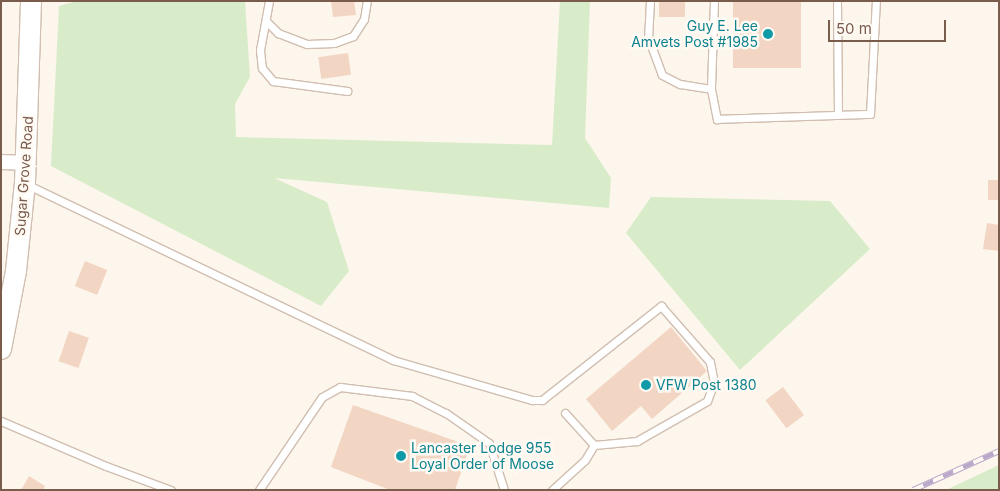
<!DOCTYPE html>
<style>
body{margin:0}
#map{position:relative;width:1000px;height:491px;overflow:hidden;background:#fdf6ec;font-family:Inter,sans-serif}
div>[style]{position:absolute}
.green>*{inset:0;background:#d8ecc9}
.building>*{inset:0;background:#f3d5c3;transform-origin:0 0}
.roads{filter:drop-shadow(1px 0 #d1beb0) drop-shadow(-1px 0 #d1beb0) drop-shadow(0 1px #d1beb0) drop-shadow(0 -1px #d1beb0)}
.lane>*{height:7px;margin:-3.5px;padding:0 3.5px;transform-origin:3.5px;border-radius:3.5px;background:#fff}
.street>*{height:14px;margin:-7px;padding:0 7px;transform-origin:7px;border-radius:7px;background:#fff}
.secondary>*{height:20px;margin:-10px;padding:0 10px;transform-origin:10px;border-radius:10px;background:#fff}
.rail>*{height:5.5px;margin-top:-2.75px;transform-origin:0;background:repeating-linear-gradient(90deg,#fffaf3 0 11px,#b9a8c9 0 22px);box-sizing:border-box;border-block:1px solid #b9a8c9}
.dots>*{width:14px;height:14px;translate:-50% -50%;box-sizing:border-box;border:2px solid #fffaf3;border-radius:50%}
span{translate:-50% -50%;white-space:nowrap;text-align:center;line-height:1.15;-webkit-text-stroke:5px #fffaf3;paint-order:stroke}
.culture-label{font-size:14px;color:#0d838f}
.right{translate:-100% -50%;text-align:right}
.left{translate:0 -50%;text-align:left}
.street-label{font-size:14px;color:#7a5c4d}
.frame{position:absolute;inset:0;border:2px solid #7a5c4d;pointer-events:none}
.scale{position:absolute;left:828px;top:20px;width:118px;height:22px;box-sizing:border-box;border:2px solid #7a5c4d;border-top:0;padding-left:6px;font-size:15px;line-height:18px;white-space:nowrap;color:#7a5c4d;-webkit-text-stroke:4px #fffaf3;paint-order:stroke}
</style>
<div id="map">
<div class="green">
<i style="clip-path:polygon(77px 1px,245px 1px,250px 77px,235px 104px,236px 137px,552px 145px,560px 1px,590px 1px,585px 138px,611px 178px,609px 208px,274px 178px,327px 202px,349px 271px,321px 306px,51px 166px,59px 6px)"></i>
<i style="clip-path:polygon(651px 197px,830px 201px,870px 249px,740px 370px,626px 233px)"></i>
<i style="clip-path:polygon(999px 465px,999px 490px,946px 490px)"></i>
</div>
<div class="building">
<i style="clip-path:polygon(331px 1px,354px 1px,356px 15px,333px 17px)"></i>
<i style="left:659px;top:1px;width:26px;height:16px"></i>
<i style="left:733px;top:1px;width:68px;height:67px"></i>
<i style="left:348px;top:53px;width:22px;height:30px;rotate:82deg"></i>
<i style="left:988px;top:180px;width:11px;height:20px"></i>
<i style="clip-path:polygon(987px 223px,999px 225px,999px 251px,983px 249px)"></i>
<i style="left:85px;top:261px;width:24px;height:27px;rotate:22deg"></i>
<i style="clip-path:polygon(671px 327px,707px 371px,652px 419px,641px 406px,612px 431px,586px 399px)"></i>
<i style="left:69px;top:331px;width:21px;height:32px;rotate:19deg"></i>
<i style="left:783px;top:387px;width:35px;height:22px;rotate:53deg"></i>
<i style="clip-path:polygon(353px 405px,470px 446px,455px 490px,390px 490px,331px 467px)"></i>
<i style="clip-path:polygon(29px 476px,45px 486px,43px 490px,21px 490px)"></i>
</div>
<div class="roads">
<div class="lane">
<i style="left:269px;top:1px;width:50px;rotate:100.4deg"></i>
<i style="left:260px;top:50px;width:18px;rotate:84deg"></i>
<i style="left:262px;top:68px;width:17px;rotate:50deg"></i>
<i style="left:273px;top:81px;width:75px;rotate:7.7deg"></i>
<i style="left:650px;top:1px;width:36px;rotate:93deg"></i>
<i style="left:648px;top:37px;width:40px;rotate:69.8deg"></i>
<i style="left:662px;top:75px;width:20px;rotate:27deg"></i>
<i style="left:680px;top:84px;width:31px;rotate:9deg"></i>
<i style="left:714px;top:1px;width:88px;rotate:92deg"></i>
<i style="left:711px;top:89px;width:31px;rotate:79deg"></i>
<i style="left:717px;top:119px;width:153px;rotate:-1.9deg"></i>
<i style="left:870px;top:114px;width:113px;rotate:-87deg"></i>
<i style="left:837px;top:1px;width:114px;rotate:89.5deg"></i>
<i style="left:267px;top:22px;width:16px;rotate:45deg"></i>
<i style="left:278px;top:33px;width:31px;rotate:21deg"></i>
<i style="left:307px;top:44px;width:27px;rotate:-2deg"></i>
<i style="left:334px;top:43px;width:20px;rotate:-20deg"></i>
<i style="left:353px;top:36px;width:20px;rotate:-57deg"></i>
<i style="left:364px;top:19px;width:18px;rotate:-81deg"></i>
<i style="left:28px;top:185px;width:405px;rotate:25.6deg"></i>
<i style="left:393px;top:360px;width:145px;rotate:16.1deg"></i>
<i style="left:532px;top:400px;width:10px"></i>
<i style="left:542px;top:400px;width:152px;rotate:-38.3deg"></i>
<i style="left:661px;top:306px;width:74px;rotate:48.8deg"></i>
<i style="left:710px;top:362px;width:20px;rotate:79deg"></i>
<i style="left:714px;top:382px;width:20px;rotate:110deg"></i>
<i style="left:707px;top:401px;width:81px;rotate:150.3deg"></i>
<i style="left:637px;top:441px;width:43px;rotate:174.7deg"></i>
<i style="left:594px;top:445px;width:17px;rotate:121deg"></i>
<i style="left:585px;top:460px;width:45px;rotate:137.7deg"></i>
<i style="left:565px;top:413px;width:43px;rotate:47.8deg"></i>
<i style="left:1px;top:421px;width:114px;rotate:23.2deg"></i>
<i style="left:106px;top:466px;width:69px;rotate:20.3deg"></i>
<i style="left:259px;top:490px;width:112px;rotate:-55.9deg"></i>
<i style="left:322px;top:397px;width:21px;rotate:-29deg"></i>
<i style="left:340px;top:387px;width:73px;rotate:7.1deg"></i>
<i style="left:412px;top:396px;width:38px;rotate:27deg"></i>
<i style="left:446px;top:413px;width:52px;rotate:34.9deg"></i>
<i style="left:489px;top:443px;width:49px;rotate:72.3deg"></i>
</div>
<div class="street">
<i style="left:1px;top:162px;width:25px;rotate:2deg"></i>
</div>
<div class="secondary">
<i style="left:1px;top:349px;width:79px;rotate:-79.1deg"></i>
<i style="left:16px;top:271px;width:88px;rotate:-84.2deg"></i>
<i style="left:25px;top:183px;width:182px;rotate:-88.1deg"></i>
</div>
</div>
<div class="rail">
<i style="left:913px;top:490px;width:94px;rotate:-24.4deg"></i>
</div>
<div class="dots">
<i style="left:768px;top:34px;background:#0f9aa8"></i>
<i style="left:646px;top:385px;background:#0f9aa8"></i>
<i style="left:401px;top:456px;background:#0f9aa8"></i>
</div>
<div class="culture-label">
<span class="right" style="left:758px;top:34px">Guy E. Lee<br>Amvets Post #1985</span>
<span class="left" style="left:656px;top:385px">VFW Post 1380</span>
<span class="left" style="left:411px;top:456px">Lancaster Lodge 955<br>Loyal Order of Moose</span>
</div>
<div class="street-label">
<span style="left:24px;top:176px;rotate:-86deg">Sugar Grove Road</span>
</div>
<div class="frame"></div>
<div class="scale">50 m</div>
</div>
